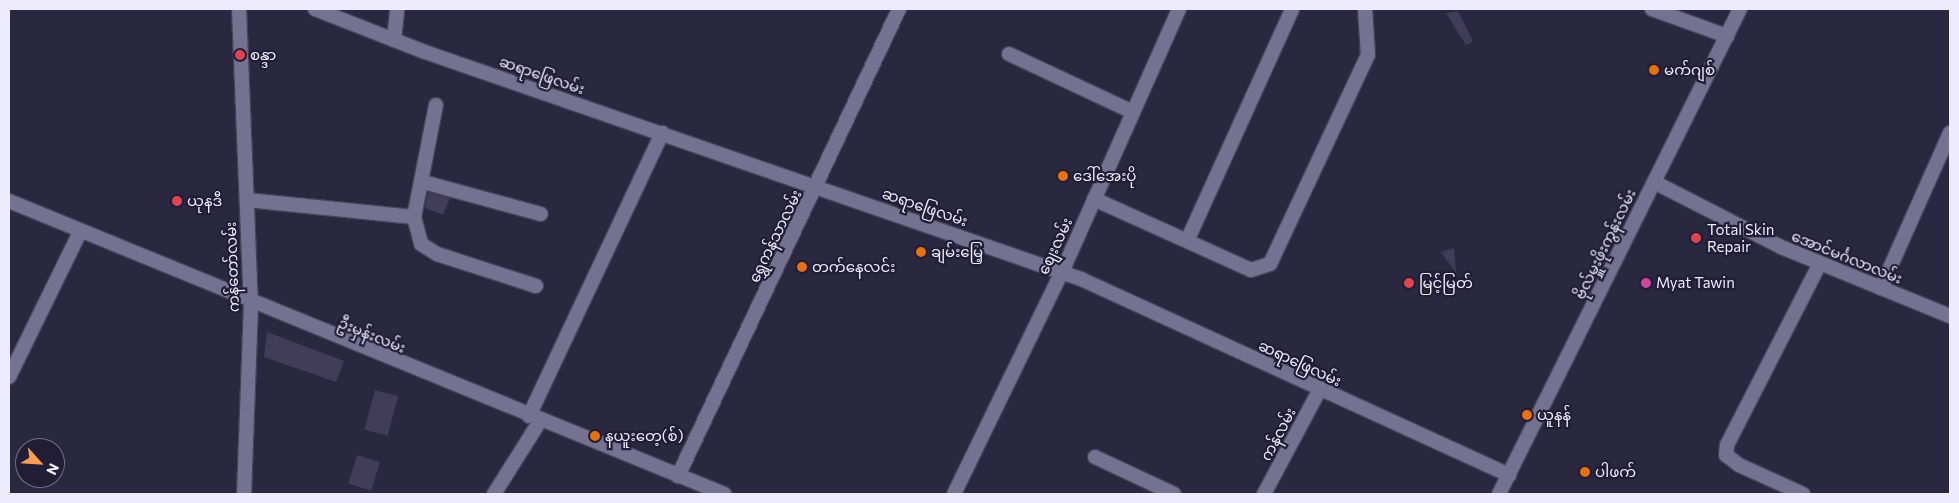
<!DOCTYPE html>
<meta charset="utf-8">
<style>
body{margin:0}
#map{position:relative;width:1959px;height:503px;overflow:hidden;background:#2a2741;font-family:Commissioner,"Noto Sans Myanmar",sans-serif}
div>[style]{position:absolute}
.building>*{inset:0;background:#413d59;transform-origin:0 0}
.roads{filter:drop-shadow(1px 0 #47445a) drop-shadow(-1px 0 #47445a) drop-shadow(0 1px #47445a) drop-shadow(0 -1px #47445a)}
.minor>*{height:14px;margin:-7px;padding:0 7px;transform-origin:7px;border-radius:7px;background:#757291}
.dots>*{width:14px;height:14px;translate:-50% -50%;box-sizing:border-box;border:2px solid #211d36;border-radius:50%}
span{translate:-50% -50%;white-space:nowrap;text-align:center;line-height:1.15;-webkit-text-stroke:4.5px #211d36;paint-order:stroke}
.poi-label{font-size:15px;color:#edebfd}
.left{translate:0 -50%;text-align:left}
.street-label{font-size:15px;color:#edebfd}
.frame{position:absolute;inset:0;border:10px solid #edebfd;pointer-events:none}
.north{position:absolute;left:15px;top:438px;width:50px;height:50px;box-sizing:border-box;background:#211d36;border:1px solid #736f86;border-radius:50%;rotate:116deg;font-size:14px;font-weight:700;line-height:20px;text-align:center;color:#edebfd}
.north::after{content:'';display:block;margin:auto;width:18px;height:22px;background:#fb9e51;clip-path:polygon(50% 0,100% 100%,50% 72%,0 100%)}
</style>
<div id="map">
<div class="building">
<i style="clip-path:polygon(1458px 11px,1473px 41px,1466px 45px,1446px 13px)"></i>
<i style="clip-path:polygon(428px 192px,450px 198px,443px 215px,425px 208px)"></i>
<i style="clip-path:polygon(1454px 248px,1456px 273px,1441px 252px)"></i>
<i style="clip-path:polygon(267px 332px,344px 361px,336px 382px,264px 357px)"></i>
<i style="left:375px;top:390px;width:24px;height:41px;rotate:15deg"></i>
<i style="left:357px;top:455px;width:24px;height:30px;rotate:17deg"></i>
</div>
<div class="roads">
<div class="minor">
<i style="left:239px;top:9px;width:295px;rotate:87.7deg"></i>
<i style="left:251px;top:304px;width:190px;rotate:92.1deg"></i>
<i style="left:315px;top:9px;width:118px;rotate:21.4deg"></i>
<i style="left:425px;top:52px;width:694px;rotate:19.09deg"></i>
<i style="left:1081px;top:279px;width:471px;rotate:24.6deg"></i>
<i style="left:1652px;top:9px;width:80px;rotate:19.8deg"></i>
<i style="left:394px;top:40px;width:31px;rotate:-84deg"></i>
<i style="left:1009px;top:54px;width:137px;rotate:25.1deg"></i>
<i style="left:423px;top:182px;width:122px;rotate:15.2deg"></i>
<i style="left:1654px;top:182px;width:143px;rotate:27.1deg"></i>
<i style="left:1781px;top:247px;width:183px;rotate:22.2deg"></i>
<i style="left:1094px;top:199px;width:172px;rotate:24.3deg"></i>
<i style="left:1251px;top:270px;width:20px;rotate:-18deg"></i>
<i style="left:1270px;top:264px;width:231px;rotate:-64.9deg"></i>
<i style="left:1368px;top:55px;width:46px;rotate:-93.7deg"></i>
<i style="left:247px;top:200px;width:168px;rotate:5.8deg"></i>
<i style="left:414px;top:217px;width:114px;rotate:-78.9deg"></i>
<i style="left:9px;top:201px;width:773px;rotate:22.28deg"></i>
<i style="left:414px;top:217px;width:28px;rotate:75deg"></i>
<i style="left:421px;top:244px;width:19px;rotate:32deg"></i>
<i style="left:437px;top:254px;width:104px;rotate:17.9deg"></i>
<i style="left:1187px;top:241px;width:255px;rotate:-65.6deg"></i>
<i style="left:1881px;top:288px;width:170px;rotate:-66deg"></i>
<i style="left:9px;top:377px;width:161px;rotate:-63.9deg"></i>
<i style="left:529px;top:416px;width:313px;rotate:-64.8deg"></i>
<i style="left:1095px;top:457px;width:87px;rotate:25.1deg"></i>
<i style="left:678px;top:476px;width:517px;rotate:-64.67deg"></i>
<i style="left:494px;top:494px;width:86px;rotate:-57.8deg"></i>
<i style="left:954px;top:494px;width:247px;rotate:-64.1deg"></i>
<i style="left:1062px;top:272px;width:288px;rotate:-66deg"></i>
<i style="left:1264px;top:494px;width:119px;rotate:-61.9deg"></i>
<i style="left:1499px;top:494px;width:542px;rotate:-63.58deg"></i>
<i style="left:1803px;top:494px;width:70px;rotate:-155.6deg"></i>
<i style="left:1739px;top:465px;width:16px;rotate:-142deg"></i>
<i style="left:1726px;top:455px;width:10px;rotate:-84deg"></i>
<i style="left:1727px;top:445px;width:204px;rotate:-62.9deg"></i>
</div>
</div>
<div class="dots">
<i style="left:240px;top:55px;background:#e0444e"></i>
<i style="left:1654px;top:70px;background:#e8710a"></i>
<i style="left:1063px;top:176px;background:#e8710a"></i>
<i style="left:177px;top:201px;background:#e0444e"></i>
<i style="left:1696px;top:238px;background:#e0444e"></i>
<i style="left:921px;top:252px;background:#e8710a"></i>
<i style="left:802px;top:267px;background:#e8710a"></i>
<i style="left:1409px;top:283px;background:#e0444e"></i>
<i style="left:1646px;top:283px;background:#d1479c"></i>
<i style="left:1527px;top:415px;background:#e8710a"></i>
<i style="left:595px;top:436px;background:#e8710a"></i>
<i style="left:1585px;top:472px;background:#e8710a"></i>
</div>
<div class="poi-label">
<span class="left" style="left:250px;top:55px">စန္ဒာ</span>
<span class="left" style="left:1664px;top:70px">မက်ဂျစ်</span>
<span class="left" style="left:1073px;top:176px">ဒေါ်အေးပို</span>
<span class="left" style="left:187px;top:201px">ယုနဒီ</span>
<span class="left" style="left:1707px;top:238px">Total Skin<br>Repair</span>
<span class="left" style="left:931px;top:252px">ချမ်းမြေ့</span>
<span class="left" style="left:812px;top:267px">တက်နေလင်း</span>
<span class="left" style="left:1419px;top:283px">မြင့်မြတ်</span>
<span class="left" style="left:1656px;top:283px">Myat Tawin</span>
<span class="left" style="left:1537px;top:415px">ယူနန်</span>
<span class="left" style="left:605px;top:436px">နယူးတေ့(စ်)</span>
<span class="left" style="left:1595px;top:472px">ပါဖက်</span>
</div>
<div class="street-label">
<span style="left:542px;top:75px;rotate:19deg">ဆရာဖြေလမ်း</span>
<span style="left:925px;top:207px;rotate:19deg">ဆရာဖြေလမ်း</span>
<span style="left:775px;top:236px;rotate:-64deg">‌ရွှေကန်သာလမ်း</span>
<span style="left:1605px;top:244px;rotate:-64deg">ဗိုလ်မှူးဖိုးကွန်းလမ်း</span>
<span style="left:1055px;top:246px;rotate:-65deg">စျေးလမ်း</span>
<span style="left:1847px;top:257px;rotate:22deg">အောင်မင်္ဂလာလမ်း</span>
<span style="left:232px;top:267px;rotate:-92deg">ကန်တော်လမ်း</span>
<span style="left:372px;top:335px;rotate:22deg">ဦးမှန်းလမ်း</span>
<span style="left:1300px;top:363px;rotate:25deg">ဆရာဖြေလမ်း</span>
<span style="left:1278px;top:434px;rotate:-62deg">ကန်လမ်း</span>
</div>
<div class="frame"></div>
<div class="north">N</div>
</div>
